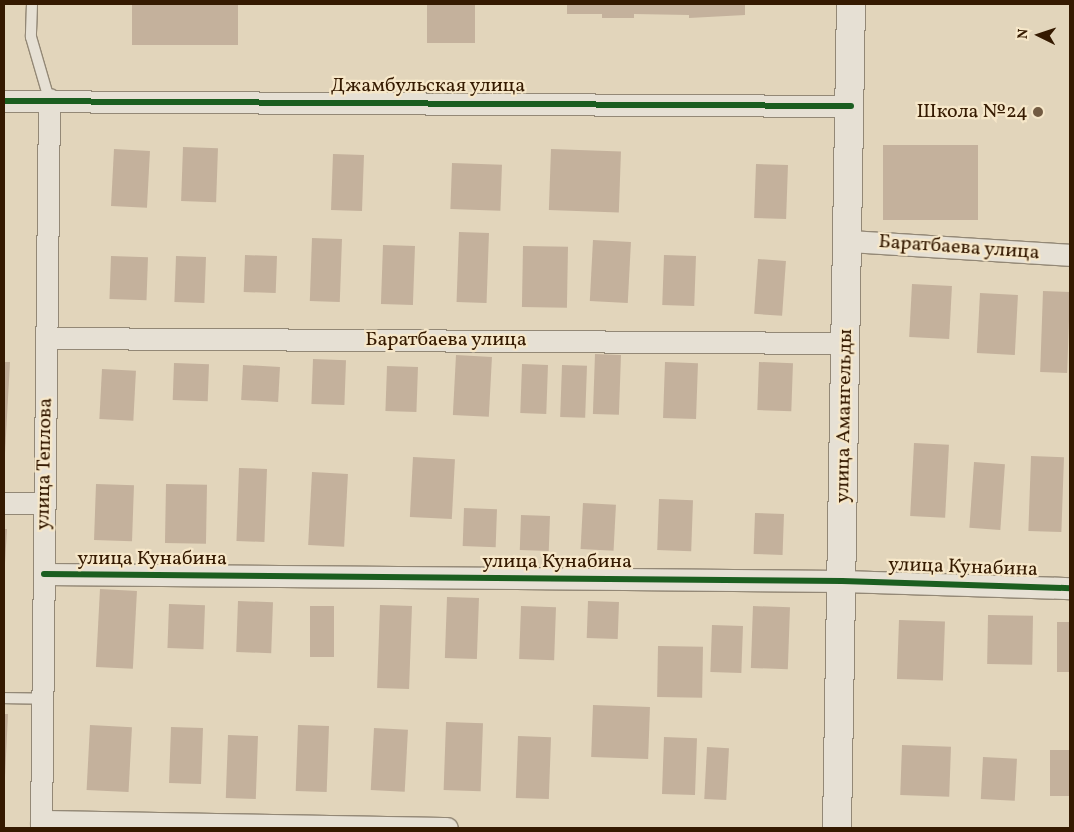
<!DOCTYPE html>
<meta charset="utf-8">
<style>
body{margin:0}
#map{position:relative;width:1074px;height:832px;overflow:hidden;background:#e2d5bb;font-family:Vollkorn,serif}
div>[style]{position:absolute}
.building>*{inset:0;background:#c4b19c;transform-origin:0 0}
.roads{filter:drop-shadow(1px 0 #938876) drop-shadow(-1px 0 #938876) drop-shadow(0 1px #938876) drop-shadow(0 -1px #938876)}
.lane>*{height:10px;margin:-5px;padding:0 5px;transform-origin:5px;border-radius:5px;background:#e6e0d4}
.street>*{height:21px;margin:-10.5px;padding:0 10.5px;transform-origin:10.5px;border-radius:10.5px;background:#e6e0d4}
.secondary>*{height:28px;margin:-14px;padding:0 14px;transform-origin:14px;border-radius:14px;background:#e6e0d4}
.cycleway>*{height:6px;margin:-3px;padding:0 3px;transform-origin:3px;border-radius:3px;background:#1b5e20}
.dots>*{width:14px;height:14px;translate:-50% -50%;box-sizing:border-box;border:2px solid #f6e7c9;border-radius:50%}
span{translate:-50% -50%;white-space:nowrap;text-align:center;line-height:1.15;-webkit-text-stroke:4.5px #f6e7c9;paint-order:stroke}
.street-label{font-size:20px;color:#351a01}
.poi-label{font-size:20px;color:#351a01}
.right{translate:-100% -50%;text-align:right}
.frame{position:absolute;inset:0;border:5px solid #351a01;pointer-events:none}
.north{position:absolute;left:1014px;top:10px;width:50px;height:50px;-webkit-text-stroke:4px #f6e7c9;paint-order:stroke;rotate:274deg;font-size:14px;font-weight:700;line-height:20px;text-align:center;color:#351a01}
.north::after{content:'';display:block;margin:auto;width:18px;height:22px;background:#351a01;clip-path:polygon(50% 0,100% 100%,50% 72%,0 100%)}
</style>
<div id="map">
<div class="building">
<i style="left:132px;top:4px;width:106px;height:41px"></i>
<i style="left:427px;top:4px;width:48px;height:39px"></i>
<i style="clip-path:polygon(567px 4px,745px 4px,745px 15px,689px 18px,689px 15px,634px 14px,634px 18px,602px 18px,602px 14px,567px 14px)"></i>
<i style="left:883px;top:145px;width:95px;height:75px"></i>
<i style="left:183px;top:147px;width:35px;height:54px;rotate:2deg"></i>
<i style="left:114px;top:149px;width:36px;height:57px;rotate:3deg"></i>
<i style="left:551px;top:149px;width:70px;height:61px;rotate:2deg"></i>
<i style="left:333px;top:154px;width:31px;height:56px;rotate:2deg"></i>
<i style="left:452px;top:163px;width:50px;height:46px;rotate:2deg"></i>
<i style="left:756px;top:164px;width:32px;height:54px;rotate:2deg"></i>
<i style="left:459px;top:232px;width:30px;height:70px;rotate:2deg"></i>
<i style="left:312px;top:238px;width:30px;height:63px;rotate:2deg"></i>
<i style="left:593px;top:240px;width:38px;height:61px;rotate:3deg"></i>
<i style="left:383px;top:245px;width:32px;height:59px;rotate:2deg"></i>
<i style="left:523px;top:246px;width:45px;height:61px;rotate:1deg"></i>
<i style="left:245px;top:255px;width:32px;height:37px;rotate:2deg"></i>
<i style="left:664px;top:255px;width:32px;height:50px;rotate:2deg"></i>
<i style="left:111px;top:256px;width:37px;height:43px;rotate:2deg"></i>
<i style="left:176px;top:256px;width:30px;height:46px;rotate:2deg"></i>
<i style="left:758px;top:259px;width:28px;height:55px;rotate:4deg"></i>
<i style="left:912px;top:284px;width:40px;height:53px;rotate:3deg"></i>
<i style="left:1043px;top:291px;width:27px;height:81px;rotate:2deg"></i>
<i style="left:980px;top:293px;width:38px;height:60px;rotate:3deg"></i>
<i style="left:595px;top:354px;width:26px;height:60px;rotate:2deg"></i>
<i style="left:456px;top:355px;width:36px;height:60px;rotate:3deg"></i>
<i style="left:313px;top:359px;width:33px;height:45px;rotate:2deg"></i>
<i style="clip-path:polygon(4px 362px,10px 362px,5px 453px,4px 453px)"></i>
<i style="left:665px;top:362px;width:33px;height:56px;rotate:2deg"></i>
<i style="left:759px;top:362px;width:34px;height:48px;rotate:2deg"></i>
<i style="left:174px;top:363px;width:35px;height:37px;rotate:2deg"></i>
<i style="left:522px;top:364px;width:26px;height:49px;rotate:2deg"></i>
<i style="left:243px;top:365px;width:37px;height:35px;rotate:3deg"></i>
<i style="left:562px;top:365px;width:25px;height:52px;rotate:2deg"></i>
<i style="left:387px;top:366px;width:31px;height:45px;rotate:2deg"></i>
<i style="left:102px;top:369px;width:34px;height:50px;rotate:3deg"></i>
<i style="left:914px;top:443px;width:35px;height:73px;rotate:3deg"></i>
<i style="left:1031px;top:456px;width:33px;height:75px;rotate:2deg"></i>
<i style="left:413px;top:457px;width:42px;height:60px;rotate:3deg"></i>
<i style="left:974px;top:462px;width:31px;height:66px;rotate:4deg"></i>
<i style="left:239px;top:468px;width:28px;height:73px;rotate:2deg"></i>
<i style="left:312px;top:472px;width:36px;height:73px;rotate:3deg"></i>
<i style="left:96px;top:484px;width:38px;height:56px;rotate:2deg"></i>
<i style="left:166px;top:484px;width:41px;height:59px;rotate:1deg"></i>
<i style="left:659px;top:499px;width:34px;height:51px;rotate:2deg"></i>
<i style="left:583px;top:503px;width:33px;height:46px;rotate:3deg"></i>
<i style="left:464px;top:508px;width:33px;height:38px;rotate:2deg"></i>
<i style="left:755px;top:513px;width:29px;height:41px;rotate:2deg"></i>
<i style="left:521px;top:515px;width:29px;height:35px;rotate:2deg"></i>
<i style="clip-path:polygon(4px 529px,7px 529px,5px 563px,4px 563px)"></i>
<i style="left:100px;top:589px;width:37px;height:78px;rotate:3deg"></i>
<i style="left:447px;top:597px;width:32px;height:61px;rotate:2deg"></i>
<i style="left:238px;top:601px;width:35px;height:51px;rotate:2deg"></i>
<i style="left:588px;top:601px;width:31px;height:37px;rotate:2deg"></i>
<i style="left:169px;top:604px;width:36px;height:44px;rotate:2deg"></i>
<i style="left:380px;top:605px;width:32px;height:83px;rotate:2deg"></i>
<i style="left:310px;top:606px;width:24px;height:51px"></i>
<i style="left:521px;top:606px;width:35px;height:53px;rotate:2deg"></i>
<i style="left:753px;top:606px;width:37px;height:62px;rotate:2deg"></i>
<i style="left:988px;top:615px;width:45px;height:49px;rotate:1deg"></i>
<i style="left:899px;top:620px;width:46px;height:59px;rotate:2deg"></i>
<i style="left:1057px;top:622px;width:13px;height:50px"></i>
<i style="left:712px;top:625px;width:31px;height:47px;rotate:2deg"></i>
<i style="left:658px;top:646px;width:45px;height:51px;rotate:1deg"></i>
<i style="left:593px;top:705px;width:57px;height:52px;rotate:2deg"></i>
<i style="clip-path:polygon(4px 714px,8px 714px,5px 777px,4px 777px)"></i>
<i style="left:446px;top:722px;width:37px;height:68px;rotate:2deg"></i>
<i style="left:90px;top:725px;width:42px;height:65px;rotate:3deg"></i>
<i style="left:298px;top:725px;width:31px;height:66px;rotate:2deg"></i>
<i style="left:171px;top:727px;width:32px;height:56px;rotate:2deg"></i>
<i style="left:374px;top:728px;width:34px;height:62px;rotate:3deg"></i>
<i style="left:228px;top:735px;width:30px;height:63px;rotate:2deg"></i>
<i style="left:518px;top:736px;width:33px;height:62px;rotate:2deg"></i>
<i style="left:664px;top:737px;width:33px;height:57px;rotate:2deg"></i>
<i style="left:902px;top:745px;width:49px;height:50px;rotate:2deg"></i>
<i style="left:707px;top:747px;width:22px;height:52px;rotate:3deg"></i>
<i style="left:1050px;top:750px;width:20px;height:46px"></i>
<i style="left:983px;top:757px;width:34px;height:42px;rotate:3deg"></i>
</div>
<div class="roads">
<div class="lane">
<i style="left:32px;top:4px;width:33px;rotate:92deg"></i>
<i style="left:31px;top:37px;width:65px;rotate:73.8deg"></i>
<i style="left:4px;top:698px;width:39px;rotate:1deg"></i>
</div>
<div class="street">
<i style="left:4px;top:101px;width:847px;rotate:0.34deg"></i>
<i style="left:848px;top:241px;width:222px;rotate:3.6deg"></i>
<i style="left:47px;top:338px;width:799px;rotate:0.36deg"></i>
<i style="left:4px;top:503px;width:41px"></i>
<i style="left:44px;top:574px;width:798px;rotate:0.5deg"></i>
<i style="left:842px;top:581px;width:228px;rotate:1.8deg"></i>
<i style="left:41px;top:821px;width:406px;rotate:1deg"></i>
<i style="left:41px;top:828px;width:729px;rotate:-89.37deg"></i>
</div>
<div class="secondary">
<i style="left:837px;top:828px;width:824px;rotate:-89.03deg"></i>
</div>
</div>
<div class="cycleway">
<i style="left:4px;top:101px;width:847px;rotate:0.34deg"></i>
<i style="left:44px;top:574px;width:798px;rotate:0.5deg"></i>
<i style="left:842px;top:581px;width:228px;rotate:1.8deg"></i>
</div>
<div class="dots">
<i style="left:1038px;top:112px;background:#725b42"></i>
</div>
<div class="street-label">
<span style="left:428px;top:86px">Джамбульская улица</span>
<span style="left:959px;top:248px;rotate:4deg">Баратбаева улица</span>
<span style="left:446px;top:340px">Баратбаева улица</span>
<span style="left:845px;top:416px;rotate:-89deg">улица Амангельды</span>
<span style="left:45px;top:464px;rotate:-89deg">улица Теплова</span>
<span style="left:152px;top:559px">улица Кунабина</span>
<span style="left:557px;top:562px">улица Кунабина</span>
<span style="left:963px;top:568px;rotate:2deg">улица Кунабина</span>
</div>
<div class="poi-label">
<span class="right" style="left:1028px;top:112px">Школа №24</span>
</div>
<div class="frame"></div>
<div class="north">N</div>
</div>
